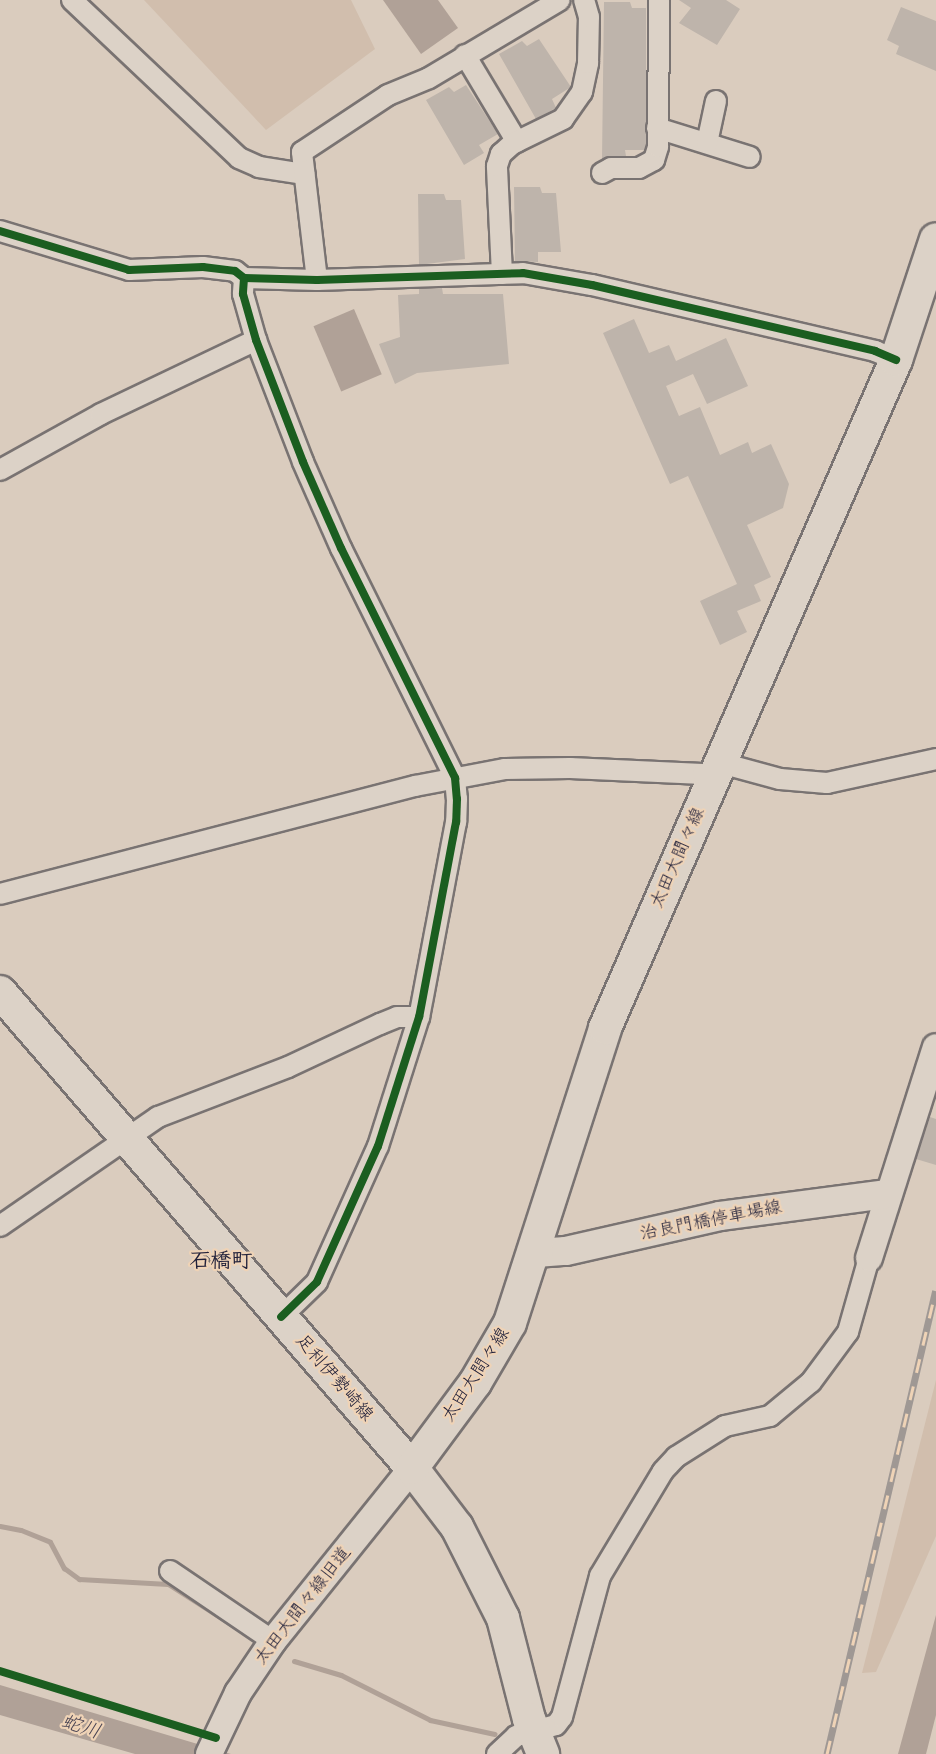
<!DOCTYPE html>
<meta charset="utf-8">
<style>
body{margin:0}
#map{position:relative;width:936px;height:1754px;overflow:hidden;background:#daccbe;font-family:"Architects Daughter","Klee One",sans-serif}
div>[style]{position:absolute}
.green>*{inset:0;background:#d1bead}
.water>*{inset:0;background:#b0a197;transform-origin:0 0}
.stream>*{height:5px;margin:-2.5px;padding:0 2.5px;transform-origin:2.5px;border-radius:2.5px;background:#b0a197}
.building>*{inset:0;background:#beb4ab}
.roads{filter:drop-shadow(2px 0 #797372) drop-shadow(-2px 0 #797372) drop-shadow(0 2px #797372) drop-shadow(0 -2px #797372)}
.minor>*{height:20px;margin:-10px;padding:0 10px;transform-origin:10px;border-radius:10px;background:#dcd2c7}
.tertiary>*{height:26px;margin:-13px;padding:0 13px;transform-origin:13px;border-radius:13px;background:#dcd2c7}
.secondary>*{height:28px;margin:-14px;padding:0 14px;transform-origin:14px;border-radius:14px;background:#dcd2c7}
.primary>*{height:32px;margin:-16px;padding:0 16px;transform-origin:16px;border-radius:16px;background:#dcd2c7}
.rail>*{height:7px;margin-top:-3.5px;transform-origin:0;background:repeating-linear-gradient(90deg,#efd3b6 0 14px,#9f9894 0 28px);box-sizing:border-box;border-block:2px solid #9f9894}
.cycleway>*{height:8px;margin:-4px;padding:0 4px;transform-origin:4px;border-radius:4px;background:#1b5e20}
span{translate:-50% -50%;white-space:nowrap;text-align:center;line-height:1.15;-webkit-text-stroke:4.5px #efd3b6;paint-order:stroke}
.street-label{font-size:18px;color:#22223b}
.water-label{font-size:20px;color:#474252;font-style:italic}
.quarter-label{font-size:21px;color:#22223b;font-weight:700}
</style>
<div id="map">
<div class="green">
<i style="clip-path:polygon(144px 0,351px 0,375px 49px,266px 130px)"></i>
<i style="clip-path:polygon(936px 1380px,936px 1536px,876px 1672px,862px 1673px)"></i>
</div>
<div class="water">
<i style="clip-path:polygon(383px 0,438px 0,458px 28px,421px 54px)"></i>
<i style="left:354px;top:309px;width:71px;height:44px;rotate:67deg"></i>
<i style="clip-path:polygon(936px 1615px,936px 1715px,926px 1754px,898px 1754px)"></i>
<i style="clip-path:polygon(0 1685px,231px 1754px,135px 1754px,0 1715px)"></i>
</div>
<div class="stream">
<i style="left:0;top:1526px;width:21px;rotate:11deg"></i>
<i style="left:21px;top:1530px;width:31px;rotate:22deg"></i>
<i style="left:50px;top:1542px;width:30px;rotate:62deg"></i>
<i style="left:64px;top:1568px;width:19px;rotate:36deg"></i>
<i style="left:79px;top:1579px;width:89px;rotate:3.2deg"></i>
<i style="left:168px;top:1584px;width:82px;rotate:32.5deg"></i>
<i style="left:294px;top:1661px;width:49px;rotate:16.6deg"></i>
<i style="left:341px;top:1675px;width:100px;rotate:26.8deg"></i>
<i style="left:430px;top:1720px;width:66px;rotate:12.2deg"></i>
</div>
<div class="building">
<i style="clip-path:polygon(679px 0,726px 0,740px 9px,717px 45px,679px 23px,691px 8px)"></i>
<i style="clip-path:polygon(604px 2px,630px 2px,632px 8px,646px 8px,646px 145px,645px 150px,625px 150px,626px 156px,602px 159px)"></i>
<i style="clip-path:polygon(901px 7px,936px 21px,936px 71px,896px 54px,899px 46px,887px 40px)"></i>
<i style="clip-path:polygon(539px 39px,571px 87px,552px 99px,556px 108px,536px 119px,499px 54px,522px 41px,527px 46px)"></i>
<i style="clip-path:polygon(466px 85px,498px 134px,479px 145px,484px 153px,464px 165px,426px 100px,449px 87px,454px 92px)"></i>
<i style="clip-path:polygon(514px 187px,540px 187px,542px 193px,556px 193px,561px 252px,538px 252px,538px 262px,515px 261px)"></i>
<i style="clip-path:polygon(418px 194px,444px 194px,446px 200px,461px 200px,465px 259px,419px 265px)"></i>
<i style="clip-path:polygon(442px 288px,443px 294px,503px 294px,509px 364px,417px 373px,395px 384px,379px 344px,400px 337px,398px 295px,419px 294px,419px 289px)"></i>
<i style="clip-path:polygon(634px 319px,649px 353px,669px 345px,676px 361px,726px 338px,748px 386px,707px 404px,693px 374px,666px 386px,679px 416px,700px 407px,720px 455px,748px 442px,752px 453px,771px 444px,789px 484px,783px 508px,747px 525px,771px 577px,754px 585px,761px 601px,737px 611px,747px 632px,720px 645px,700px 601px,737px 584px,688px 476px,670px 484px,603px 333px)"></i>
<i style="clip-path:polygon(930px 1117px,936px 1119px,936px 1165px,916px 1159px)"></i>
</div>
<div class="roads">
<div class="minor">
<i style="left:72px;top:0;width:230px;rotate:43.4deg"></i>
<i style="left:239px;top:158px;width:22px;rotate:24deg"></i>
<i style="left:259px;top:167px;width:46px;rotate:8.8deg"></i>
<i style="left:465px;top:55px;width:101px;rotate:59.1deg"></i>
<i style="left:657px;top:128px;width:97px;rotate:17.3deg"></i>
<i style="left:707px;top:143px;width:43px;rotate:-77.9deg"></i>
<i style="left:602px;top:173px;width:10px;rotate:-29deg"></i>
<i style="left:611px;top:168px;width:28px"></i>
<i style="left:639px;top:168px;width:17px;rotate:-28deg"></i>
<i style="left:654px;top:160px;width:14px;rotate:-73deg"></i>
<i style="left:658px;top:147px;width:147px;rotate:-89.6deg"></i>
<i style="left:0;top:231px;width:135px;rotate:16.8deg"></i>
<i style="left:129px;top:270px;width:74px;rotate:-2.3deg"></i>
<i style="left:203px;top:267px;width:32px;rotate:7deg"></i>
<i style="left:235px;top:271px;width:11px;rotate:38deg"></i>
<i style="left:244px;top:278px;width:73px;rotate:1.6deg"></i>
<i style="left:317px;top:280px;width:206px;rotate:-1.9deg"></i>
<i style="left:523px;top:273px;width:70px;rotate:9.9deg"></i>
<i style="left:592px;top:285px;width:291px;rotate:13.1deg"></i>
<i style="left:875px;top:351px;width:23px;rotate:23deg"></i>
<i style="left:502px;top:274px;width:108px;rotate:-92.7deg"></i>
<i style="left:497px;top:166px;width:13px;rotate:-72deg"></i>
<i style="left:501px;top:154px;width:15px;rotate:-42deg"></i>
<i style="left:512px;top:144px;width:57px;rotate:-26.1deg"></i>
<i style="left:563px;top:119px;width:33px;rotate:-55deg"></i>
<i style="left:582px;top:92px;width:30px;rotate:-78deg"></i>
<i style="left:588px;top:63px;width:46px;rotate:-88.8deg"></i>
<i style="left:589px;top:17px;width:18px;rotate:-106deg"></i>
<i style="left:244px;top:278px;width:16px;rotate:94deg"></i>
<i style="left:243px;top:294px;width:48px;rotate:74.2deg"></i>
<i style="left:256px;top:340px;width:131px;rotate:68.9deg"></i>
<i style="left:303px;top:462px;width:94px;rotate:66.2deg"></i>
<i style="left:341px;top:548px;width:257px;rotate:63.6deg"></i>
<i style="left:455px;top:778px;width:21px;rotate:85deg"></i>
<i style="left:457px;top:799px;width:23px;rotate:92deg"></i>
<i style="left:456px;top:822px;width:198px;rotate:100.7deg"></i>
<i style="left:419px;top:1017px;width:135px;rotate:107.6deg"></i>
<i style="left:378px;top:1146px;width:149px;rotate:114.2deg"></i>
<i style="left:317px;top:1282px;width:50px;rotate:135.8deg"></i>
<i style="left:317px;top:280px;width:129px;rotate:-96.7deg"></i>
<i style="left:302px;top:152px;width:103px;rotate:-33.5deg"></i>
<i style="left:388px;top:95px;width:44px;rotate:-22.5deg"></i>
<i style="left:429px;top:78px;width:152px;rotate:-30.8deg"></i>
<i style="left:0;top:470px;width:115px;rotate:-29deg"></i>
<i style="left:101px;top:414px;width:172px;rotate:-25.5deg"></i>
<i style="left:721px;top:763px;width:61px;rotate:15.2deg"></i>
<i style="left:780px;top:779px;width:47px;rotate:4.9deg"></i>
<i style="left:827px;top:783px;width:112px;rotate:-12.4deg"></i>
<i style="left:0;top:894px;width:429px;rotate:-14.6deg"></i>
<i style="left:415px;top:786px;width:92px;rotate:-10.7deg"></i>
<i style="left:505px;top:769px;width:65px;rotate:-0.9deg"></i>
<i style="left:570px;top:768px;width:133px;rotate:2.6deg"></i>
<i style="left:703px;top:774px;width:12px;rotate:20deg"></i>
<i style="left:0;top:1226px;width:192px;rotate:-34.6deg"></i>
<i style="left:158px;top:1117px;width:139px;rotate:-21deg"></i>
<i style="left:288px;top:1067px;width:102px;rotate:-25.1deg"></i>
<i style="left:380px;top:1024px;width:18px;rotate:-22deg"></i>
<i style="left:397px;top:1017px;width:22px"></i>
<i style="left:170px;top:1571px;width:125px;rotate:34.2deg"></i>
<i style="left:497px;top:1754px;width:26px;rotate:-43deg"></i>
<i style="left:516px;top:1736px;width:41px;rotate:-15.4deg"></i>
<i style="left:556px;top:1725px;width:10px;rotate:-53deg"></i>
<i style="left:562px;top:1717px;width:146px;rotate:-74.9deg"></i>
<i style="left:600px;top:1576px;width:122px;rotate:-59deg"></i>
<i style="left:663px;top:1471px;width:19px;rotate:-47deg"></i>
<i style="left:676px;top:1457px;width:58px;rotate:-32.3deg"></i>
<i style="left:725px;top:1426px;width:46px;rotate:-12.5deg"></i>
<i style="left:770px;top:1416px;width:53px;rotate:-39.7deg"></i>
<i style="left:811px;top:1382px;width:62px;rotate:-53.5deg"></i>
<i style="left:848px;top:1332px;width:77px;rotate:-74.2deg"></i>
</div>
<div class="tertiary">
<i style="left:869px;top:1258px;width:221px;rotate:-72.4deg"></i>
<i style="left:209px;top:1754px;width:68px;rotate:-64.6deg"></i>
<i style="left:238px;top:1693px;width:63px;rotate:-56.1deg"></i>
<i style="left:273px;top:1641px;width:222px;rotate:-51.2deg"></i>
</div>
<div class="secondary">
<i style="left:536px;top:1253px;width:30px;rotate:-4deg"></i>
<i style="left:566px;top:1251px;width:158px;rotate:-12.8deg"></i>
<i style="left:720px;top:1216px;width:169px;rotate:-7.5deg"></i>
</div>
<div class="primary">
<i style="left:0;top:992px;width:630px;rotate:49.12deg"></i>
<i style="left:412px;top:1468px;width:74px;rotate:52.7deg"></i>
<i style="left:457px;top:1527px;width:102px;rotate:63.2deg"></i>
<i style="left:503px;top:1618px;width:104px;rotate:75.6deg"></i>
<i style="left:529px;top:1719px;width:38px;rotate:68deg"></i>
<i style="left:412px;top:1468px;width:106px;rotate:-53.5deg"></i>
<i style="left:475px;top:1383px;width:69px;rotate:-59.7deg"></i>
<i style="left:510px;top:1323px;width:310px;rotate:-72.1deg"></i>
<i style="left:605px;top:1028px;width:729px;rotate:-66.46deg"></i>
<i style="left:896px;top:360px;width:127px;rotate:-71.7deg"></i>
</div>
</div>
<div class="rail">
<i style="left:827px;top:1754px;width:476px;rotate:-76.8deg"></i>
</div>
<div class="cycleway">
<i style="left:0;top:231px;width:135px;rotate:16.8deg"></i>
<i style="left:129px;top:270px;width:74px;rotate:-2.3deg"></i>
<i style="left:203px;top:267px;width:32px;rotate:7deg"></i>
<i style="left:235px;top:271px;width:11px;rotate:38deg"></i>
<i style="left:244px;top:278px;width:73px;rotate:1.6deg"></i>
<i style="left:317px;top:280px;width:206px;rotate:-1.9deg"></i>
<i style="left:523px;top:273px;width:70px;rotate:9.9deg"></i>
<i style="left:592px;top:285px;width:291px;rotate:13.1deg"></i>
<i style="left:875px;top:351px;width:23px;rotate:23deg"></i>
<i style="left:244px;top:278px;width:16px;rotate:94deg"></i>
<i style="left:243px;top:294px;width:48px;rotate:74.2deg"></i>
<i style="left:256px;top:340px;width:131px;rotate:68.9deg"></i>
<i style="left:303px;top:462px;width:94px;rotate:66.2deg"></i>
<i style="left:341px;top:548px;width:257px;rotate:63.6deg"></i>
<i style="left:455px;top:778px;width:21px;rotate:85deg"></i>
<i style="left:457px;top:799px;width:23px;rotate:92deg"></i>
<i style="left:456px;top:822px;width:198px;rotate:100.7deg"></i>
<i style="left:419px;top:1017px;width:135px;rotate:107.6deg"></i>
<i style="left:378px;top:1146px;width:149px;rotate:114.2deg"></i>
<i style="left:317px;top:1282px;width:50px;rotate:135.8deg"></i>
<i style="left:0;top:1671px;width:226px;rotate:17.2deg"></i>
</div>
<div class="street-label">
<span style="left:678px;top:858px;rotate:-66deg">太田大間々線</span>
<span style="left:711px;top:1221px;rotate:-11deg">治良門橋停車場線</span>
<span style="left:476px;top:1375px;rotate:-57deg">太田大間々線</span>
<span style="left:334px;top:1378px;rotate:49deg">足利伊勢崎線</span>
<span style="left:303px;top:1606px;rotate:-52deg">太田大間々線旧道</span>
</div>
<div class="water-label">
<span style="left:81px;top:1727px;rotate:18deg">蛇川</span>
</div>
<div class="quarter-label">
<span style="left:221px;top:1261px">石橋町</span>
</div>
</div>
